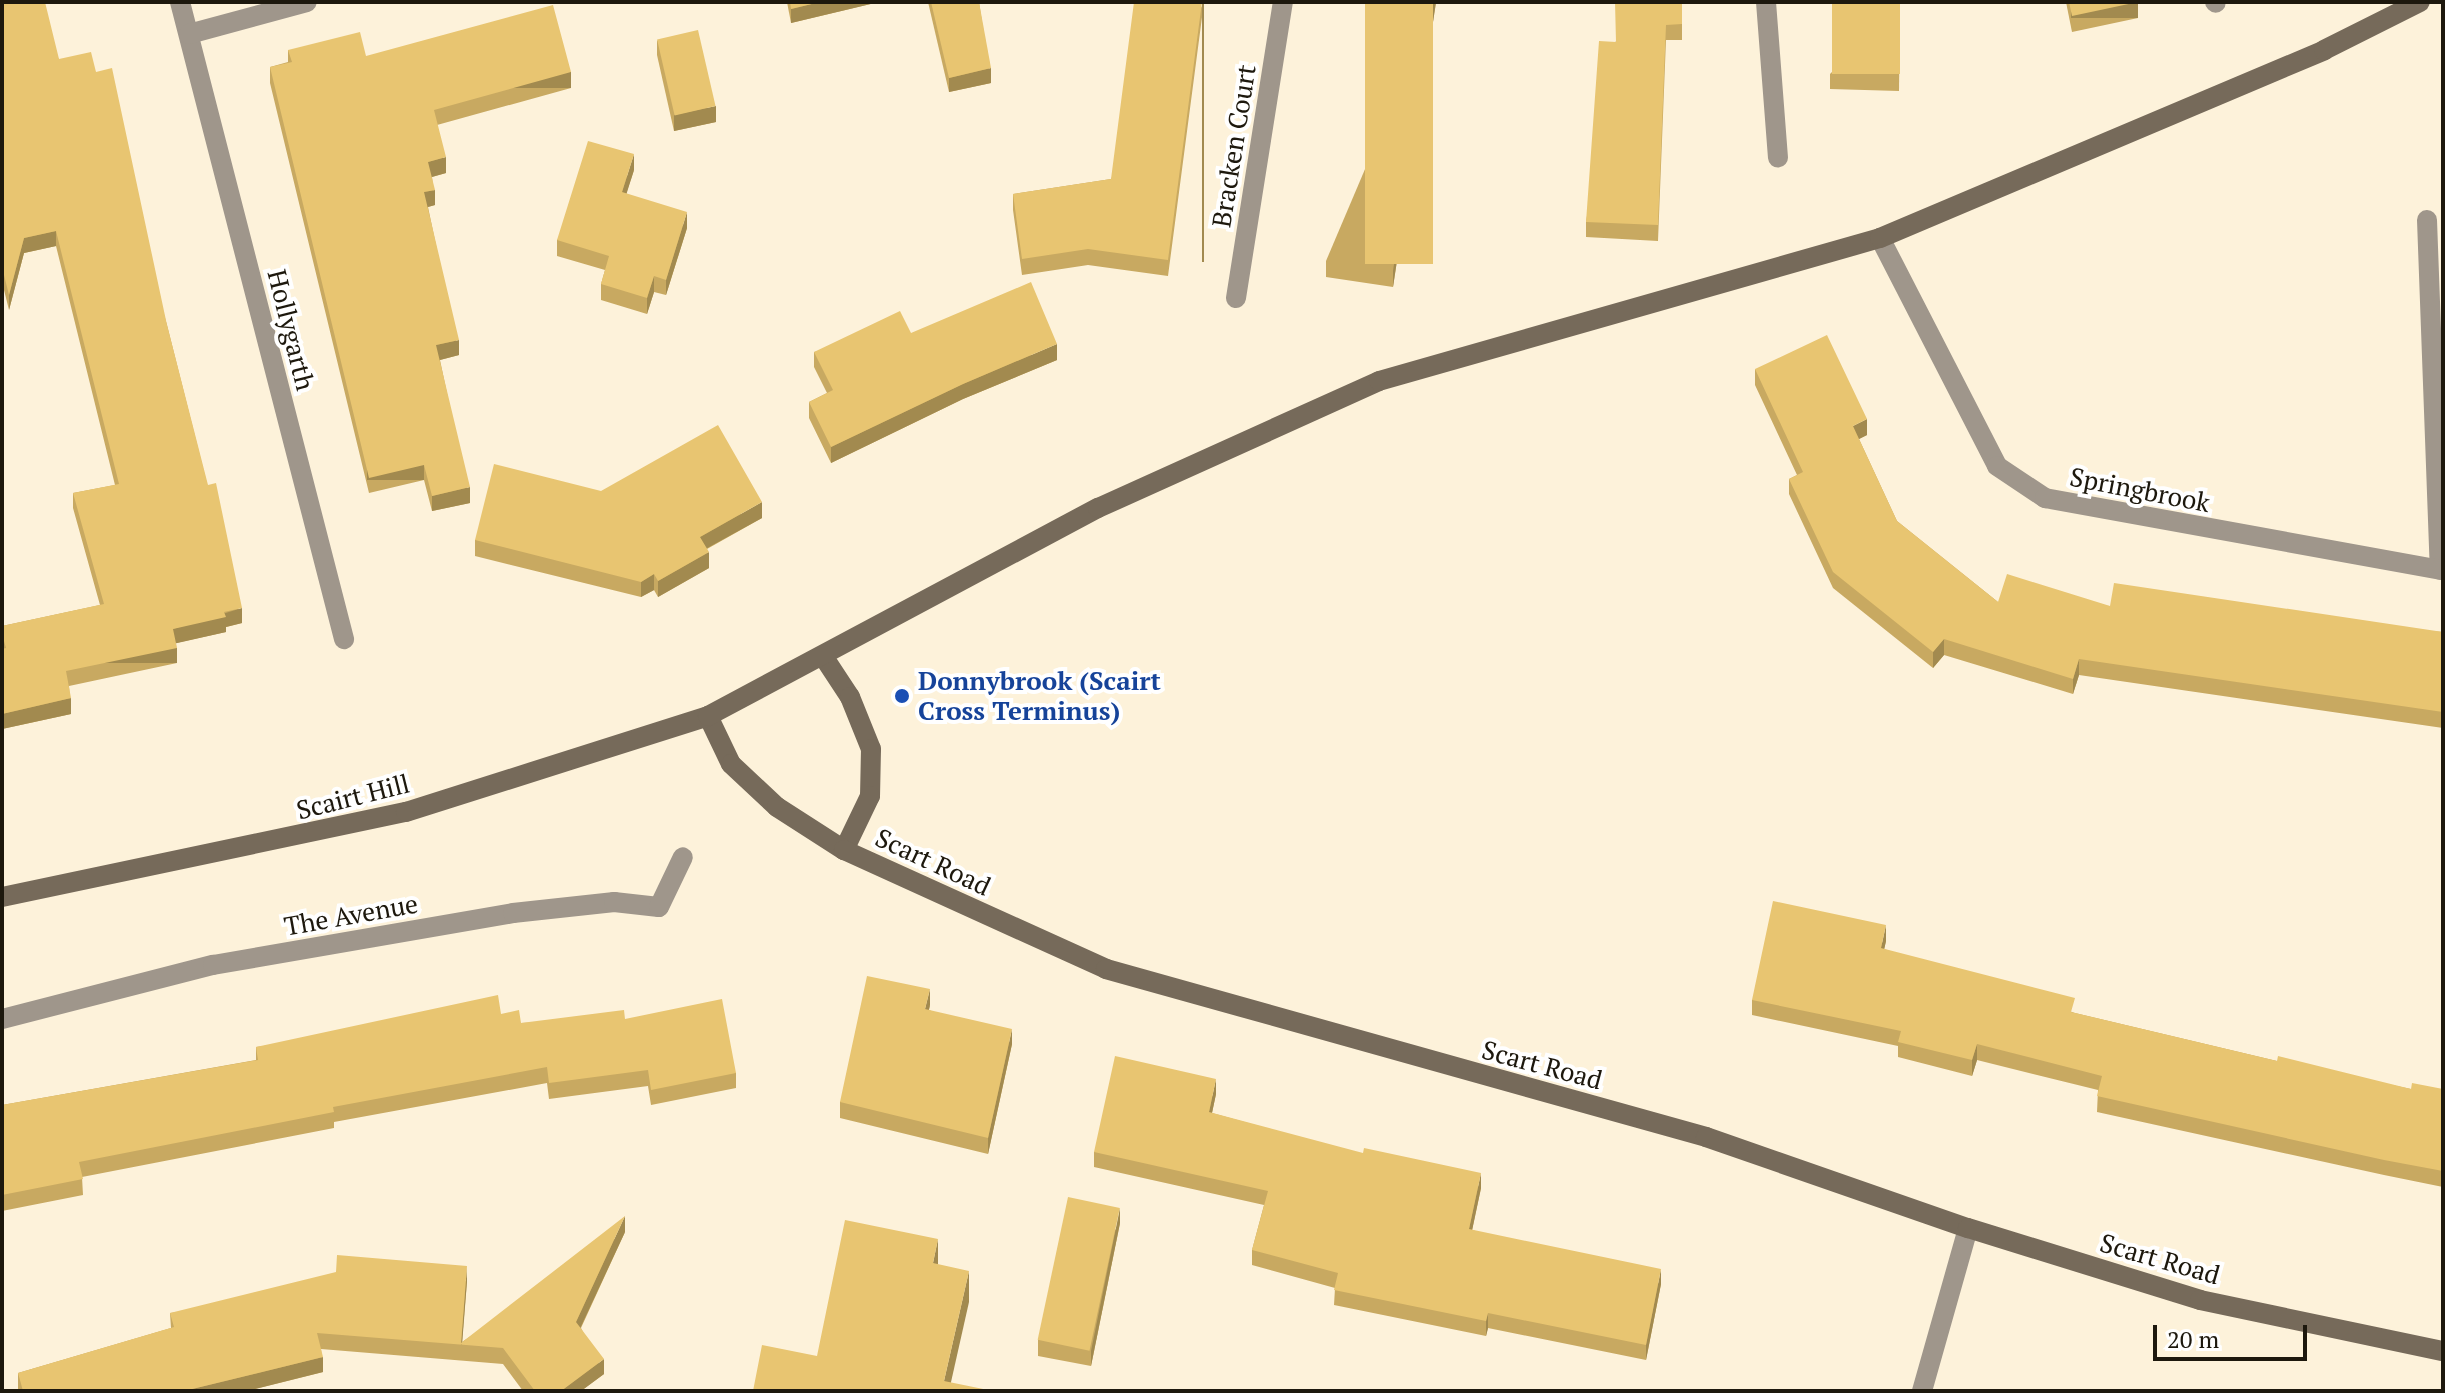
<!DOCTYPE html>
<style>
body{margin:0}
#map{position:relative;width:2445px;height:1393px;overflow:hidden;background:#fdf2da;font-family:"PT Serif",serif}
div>[style]{position:absolute}
.street>*{height:20px;margin:-10px;padding:0 10px;transform-origin:10px;border-radius:10px;background:#9f968b}
.secondary>*{height:20px;margin:-10px;padding:0 10px;transform-origin:10px;border-radius:10px;background:#766a5a}
.wall>*{inset:0;background:#c8a961}
.shaded-wall>*{inset:0;background:#a28a4f;transform-origin:0 0}
.building>*{inset:0;background:#e8c571;transform-origin:0 0}
.dots>*{width:22px;height:22px;translate:-50% -50%;box-sizing:border-box;border:4px solid #fff;border-radius:50%}
span{translate:-50% -50%;white-space:nowrap;text-align:center;line-height:1.15;-webkit-text-stroke:8px #fff;paint-order:stroke}
.street-label{font-size:26px;color:#1d180d}
.transit-label{font-size:26px;color:#164399;font-weight:700}
.left{translate:0 -50%;text-align:left}
.frame{position:absolute;inset:0;border:4px solid #1d180d;pointer-events:none}
.scale{position:absolute;left:2153px;top:1325px;width:154px;height:36px;box-sizing:border-box;border:4px solid #1d180d;border-top:0;padding-left:10px;font-size:24px;line-height:28px;white-space:nowrap;color:#1d180d;-webkit-text-stroke:6px #fff;paint-order:stroke}
</style>
<div id="map">
<div class="street">
<i style="left:180px;top:2px;width:658px;rotate:75.56deg"></i>
<i style="left:1766px;top:2px;width:156px;rotate:85.6deg"></i>
<i style="left:2215px;top:2px;width:1px;rotate:45deg"></i>
<i style="left:189px;top:34px;width:122px;rotate:-15.2deg"></i>
<i style="left:2427px;top:220px;width:350px;rotate:87.9deg"></i>
<i style="left:1880px;top:238px;width:256px;rotate:62.8deg"></i>
<i style="left:1997px;top:466px;width:58px;rotate:33.7deg"></i>
<i style="left:2045px;top:498px;width:404px;rotate:10.3deg"></i>
<i style="left:1236px;top:298px;width:300px;rotate:-81deg"></i>
<i style="left:2px;top:1019px;width:218px;rotate:-14.4deg"></i>
<i style="left:213px;top:965px;width:304px;rotate:-9.8deg"></i>
<i style="left:513px;top:913px;width:102px;rotate:-6.2deg"></i>
<i style="left:614px;top:902px;width:45px;rotate:6.3deg"></i>
<i style="left:659px;top:907px;width:55px;rotate:-64.4deg"></i>
<i style="left:1922px;top:1391px;width:169px;rotate:-74.2deg"></i>
</div>
<div class="secondary">
<i style="left:823px;top:656px;width:49px;rotate:56.6deg"></i>
<i style="left:850px;top:697px;width:56px;rotate:68deg"></i>
<i style="left:871px;top:749px;width:47px;rotate:91.2deg"></i>
<i style="left:870px;top:796px;width:60px;rotate:115.7deg"></i>
<i style="left:708px;top:716px;width:53px;rotate:64.4deg"></i>
<i style="left:731px;top:764px;width:63px;rotate:43.1deg"></i>
<i style="left:777px;top:807px;width:80px;rotate:32.7deg"></i>
<i style="left:844px;top:850px;width:288px;rotate:24.4deg"></i>
<i style="left:1106px;top:969px;width:623px;rotate:15.64deg"></i>
<i style="left:1706px;top:1137px;width:277px;rotate:19.2deg"></i>
<i style="left:1968px;top:1228px;width:243px;rotate:17.2deg"></i>
<i style="left:2200px;top:1300px;width:248px;rotate:11.9deg"></i>
<i style="left:2px;top:897px;width:413px;rotate:-11.9deg"></i>
<i style="left:406px;top:812px;width:317px;rotate:-17.6deg"></i>
<i style="left:708px;top:716px;width:442px;rotate:-28.1deg"></i>
<i style="left:1098px;top:508px;width:308px;rotate:-24.3deg"></i>
<i style="left:1379px;top:381px;width:521px;rotate:-15.93deg"></i>
<i style="left:1880px;top:238px;width:482px;rotate:-22.9deg"></i>
<i style="left:2324px;top:50px;width:107px;rotate:-26.6deg"></i>
</div>
<div class="wall">
<i style="clip-path:polygon(2px 2px,59px 59px,96px 72px,167px 325px,242px 623px,226px 627px,226px 632px,176px 643px,177px 663px,69px 686px,71px 714px,2px 729px,2px 626px,100px 605px,73px 508px,73px 493px,115px 485px,56px 246px,24px 253px,9px 310px,2px 282px)"></i>
<i style="clip-path:polygon(787px 2px,879px 2px,791px 23px)"></i>
<i style="clip-path:polygon(928px 2px,979px 2px,991px 83px,949px 92px)"></i>
<i style="clip-path:polygon(1204px 2px,1168px 276px,1088px 265px,1022px 275px,1013px 210px,1013px 194px,1111px 179px)"></i>
<i style="clip-path:polygon(1436px 2px,1393px 287px,1326px 277px,1326px 261px)"></i>
<i style="clip-path:polygon(1682px 2px,1682px 40px,1666px 40px,1658px 241px,1586px 237px,1586px 222px,1615px 42px)"></i>
<i style="clip-path:polygon(1900px 2px,1899px 91px,1830px 89px,1830px 74px)"></i>
<i style="clip-path:polygon(2066px 2px,2138px 2px,2138px 18px,2072px 32px)"></i>
<i style="clip-path:polygon(657px 40px,716px 122px,674px 131px,657px 55px)"></i>
<i style="clip-path:polygon(288px 50px,366px 56px,571px 88px,437px 125px,446px 173px,432px 177px,435px 205px,428px 207px,459px 355px,440px 360px,470px 503px,432px 511px,424px 480px,369px 493px,270px 83px,270px 67px,288px 62px)"></i>
<i style="clip-path:polygon(634px 170px,626px 194px,687px 228px,666px 295px,654px 292px,647px 314px,601px 300px,601px 284px,605px 270px,557px 256px,557px 240px)"></i>
<i style="clip-path:polygon(911px 333px,1057px 360px,963px 399px,831px 463px,809px 418px,809px 402px,827px 393px,814px 367px,814px 352px)"></i>
<i style="clip-path:polygon(1755px 369px,1867px 435px,1859px 439px,1897px 521px,1998px 602px,2110px 606px,2443px 632px,2443px 728px,2079px 675px,2073px 694px,1944px 655px,1933px 668px,1833px 588px,1789px 494px,1789px 479px,1797px 475px,1755px 385px)"></i>
<i style="clip-path:polygon(601px 491px,762px 518px,707px 549px,709px 568px,658px 597px,654px 590px,641px 597px,475px 556px,475px 540px)"></i>
<i style="clip-path:polygon(1886px 941px,1884px 949px,2075px 1013px,2277px 1061px,2411px 1089px,2443px 1089px,2443px 1187px,2384px 1175px,2097px 1112px,2098px 1090px,1977px 1060px,1972px 1076px,1898px 1057px,1898px 1046px,1752px 1015px,1752px 1000px)"></i>
<i style="clip-path:polygon(930px 1005px,929px 1010px,1012px 1044px,988px 1154px,840px 1118px,840px 1102px)"></i>
<i style="clip-path:polygon(501px 1014px,521px 1023px,625px 1019px,736px 1073px,736px 1088px,651px 1105px,648px 1086px,549px 1099px,547px 1083px,334px 1122px,334px 1128px,82px 1177px,83px 1195px,2px 1211px,2px 1105px,256px 1060px,256px 1047px)"></i>
<i style="clip-path:polygon(1216px 1094px,1212px 1113px,1481px 1188px,1472px 1230px,1661px 1284px,1646px 1360px,1488px 1328px,1486px 1336px,1334px 1305px,1335px 1288px,1252px 1265px,1252px 1250px,1264px 1205px,1094px 1167px,1094px 1152px)"></i>
<i style="clip-path:polygon(1120px 1223px,1091px 1366px,1038px 1356px,1038px 1340px)"></i>
<i style="clip-path:polygon(625px 1232px,581px 1328px,604px 1374px,581px 1391px,523px 1391px,503px 1364px,321px 1349px,323px 1372px,247px 1391px,18px 1391px,18px 1373px,171px 1328px,170px 1313px,467px 1281px,462px 1342px)"></i>
</div>
<div class="shaded-wall">
<i style="clip-path:polygon(820px 2px,879px 2px,791px 23px,791px 9px)"></i>
<i style="left:1202px;top:2px;width:2px;height:260px"></i>
<i style="clip-path:polygon(1433px 2px,1436px 2px,1393px 287px,1393px 271px)"></i>
<i style="left:2138px;top:2px;width:16px;height:67px;rotate:90deg"></i>
<i style="clip-path:polygon(991px 68px,991px 83px,949px 92px,949px 78px)"></i>
<i style="left:571px;top:72px;width:16px;height:142px;rotate:90deg"></i>
<i style="clip-path:polygon(716px 106px,716px 122px,674px 131px,674px 115px)"></i>
<i style="clip-path:polygon(634px 154px,634px 170px,622px 208px,622px 192px)"></i>
<i style="clip-path:polygon(446px 157px,446px 173px,428px 178px,428px 162px)"></i>
<i style="clip-path:polygon(435px 190px,435px 205px,424px 208px,424px 192px)"></i>
<i style="clip-path:polygon(687px 212px,687px 228px,666px 295px,666px 280px)"></i>
<i style="clip-path:polygon(56px 231px,56px 246px,24px 253px,9px 310px,9px 295px,24px 238px)"></i>
<i style="clip-path:polygon(654px 276px,654px 292px,647px 314px,647px 298px)"></i>
<i style="clip-path:polygon(459px 340px,459px 355px,436px 361px,436px 345px)"></i>
<i style="clip-path:polygon(1057px 344px,1057px 360px,963px 399px,831px 463px,831px 447px,963px 384px)"></i>
<i style="clip-path:polygon(1867px 419px,1867px 435px,1853px 442px,1853px 426px)"></i>
<i style="left:424px;top:465px;width:15px;height:57px;rotate:90deg"></i>
<i style="clip-path:polygon(470px 487px,470px 503px,432px 511px,432px 496px)"></i>
<i style="clip-path:polygon(762px 502px,762px 518px,700px 552px,700px 537px)"></i>
<i style="clip-path:polygon(709px 552px,709px 568px,658px 597px,658px 581px)"></i>
<i style="clip-path:polygon(654px 574px,654px 590px,641px 597px,641px 582px)"></i>
<i style="clip-path:polygon(242px 608px,242px 623px,226px 627px,226px 632px,173px 644px,173px 629px)"></i>
<i style="clip-path:polygon(1944px 639px,1944px 655px,1933px 668px,1933px 652px)"></i>
<i style="left:177px;top:648px;width:15px;height:113px;rotate:90deg"></i>
<i style="clip-path:polygon(2079px 659px,2079px 675px,2073px 694px,2073px 679px)"></i>
<i style="clip-path:polygon(71px 698px,71px 714px,2px 729px,2px 714px)"></i>
<i style="clip-path:polygon(1886px 925px,1886px 941px,1881px 964px,1881px 948px)"></i>
<i style="clip-path:polygon(930px 989px,930px 1005px,925px 1025px,925px 1009px)"></i>
<i style="clip-path:polygon(1012px 1029px,1012px 1044px,988px 1154px,988px 1138px)"></i>
<i style="clip-path:polygon(1977px 1044px,1977px 1060px,1972px 1076px,1972px 1060px)"></i>
<i style="clip-path:polygon(1216px 1079px,1216px 1094px,1209px 1127px,1209px 1112px)"></i>
<i style="clip-path:polygon(1481px 1173px,1481px 1188px,1469px 1245px,1469px 1229px)"></i>
<i style="clip-path:polygon(1120px 1208px,1120px 1223px,1091px 1366px,1091px 1351px)"></i>
<i style="clip-path:polygon(625px 1216px,625px 1232px,576px 1337px,576px 1322px)"></i>
<i style="clip-path:polygon(938px 1239px,938px 1271px,933px 1263px)"></i>
<i style="clip-path:polygon(467px 1266px,467px 1281px,462px 1345px,461px 1345px)"></i>
<i style="clip-path:polygon(1661px 1269px,1661px 1284px,1646px 1360px,1646px 1345px)"></i>
<i style="clip-path:polygon(969px 1271px,969px 1302px,949px 1391px,944px 1381px)"></i>
<i style="clip-path:polygon(1488px 1313px,1488px 1328px,1486px 1336px,1486px 1321px)"></i>
<i style="clip-path:polygon(323px 1357px,323px 1372px,247px 1391px,184px 1391px)"></i>
<i style="clip-path:polygon(604px 1359px,604px 1374px,581px 1391px,561px 1391px)"></i>
</div>
<div class="building">
<i style="clip-path:polygon(2px 2px,45px 2px,59px 59px,91px 52px,96px 72px,112px 68px,167px 325px,208px 485px,216px 483px,242px 608px,224px 612px,226px 617px,173px 629px,177px 648px,66px 671px,71px 698px,2px 714px,2px 649px,6px 648px,2px 634px,2px 626px,104px 604px,73px 493px,119px 484px,56px 231px,24px 238px,9px 295px,2px 267px)"></i>
<i style="clip-path:polygon(790px 2px,820px 2px,791px 9px)"></i>
<i style="clip-path:polygon(931px 2px,979px 2px,991px 68px,949px 78px)"></i>
<i style="clip-path:polygon(1134px 2px,1202px 2px,1168px 260px,1088px 249px,1022px 259px,1013px 194px,1111px 179px)"></i>
<i style="left:1365px;top:2px;width:68px;height:262px"></i>
<i style="clip-path:polygon(1615px 2px,1682px 2px,1682px 24px,1666px 25px,1658px 225px,1586px 222px,1599px 41px,1616px 42px)"></i>
<i style="left:1832px;top:2px;width:68px;height:72px"></i>
<i style="clip-path:polygon(2069px 2px,2138px 2px,2072px 16px)"></i>
<i style="clip-path:polygon(553px 5px,571px 72px,434px 110px,446px 157px,428px 162px,435px 190px,424px 192px,459px 340px,436px 345px,470px 487px,432px 496px,424px 465px,369px 478px,270px 67px,292px 62px,288px 50px,360px 32px,366px 56px)"></i>
<i style="left:698px;top:30px;width:78px;height:42px;rotate:77deg"></i>
<i style="clip-path:polygon(588px 141px,634px 154px,622px 192px,687px 212px,666px 280px,654px 276px,647px 298px,601px 284px,609px 256px,557px 240px)"></i>
<i style="clip-path:polygon(1031px 282px,1057px 344px,963px 384px,831px 447px,809px 402px,833px 390px,814px 352px,900px 311px,911px 333px)"></i>
<i style="clip-path:polygon(1827px 335px,1867px 419px,1853px 426px,1897px 521px,1998px 602px,2007px 574px,2110px 606px,2114px 583px,2443px 632px,2443px 712px,2079px 659px,2073px 679px,1944px 639px,1933px 652px,1833px 572px,1789px 479px,1803px 472px,1755px 369px)"></i>
<i style="clip-path:polygon(718px 425px,762px 502px,700px 537px,709px 552px,658px 581px,654px 574px,641px 582px,475px 540px,494px 464px,601px 491px)"></i>
<i style="clip-path:polygon(1773px 901px,1886px 925px,1881px 948px,2075px 998px,2071px 1012px,2277px 1061px,2278px 1056px,2411px 1089px,2412px 1083px,2443px 1089px,2443px 1171px,2384px 1160px,2097px 1096px,2102px 1076px,1977px 1044px,1972px 1060px,1898px 1042px,1901px 1031px,1752px 1000px)"></i>
<i style="clip-path:polygon(867px 976px,930px 989px,925px 1009px,1012px 1029px,988px 1138px,840px 1102px)"></i>
<i style="clip-path:polygon(498px 995px,501px 1014px,519px 1010px,521px 1023px,624px 1010px,625px 1019px,722px 999px,736px 1073px,651px 1090px,648px 1070px,549px 1083px,547px 1067px,333px 1107px,334px 1112px,79px 1162px,83px 1179px,2px 1195px,2px 1105px,258px 1060px,256px 1047px)"></i>
<i style="clip-path:polygon(1115px 1056px,1216px 1079px,1209px 1112px,1363px 1153px,1364px 1148px,1481px 1173px,1469px 1229px,1661px 1269px,1646px 1345px,1488px 1313px,1486px 1321px,1334px 1290px,1338px 1273px,1252px 1250px,1268px 1191px,1094px 1152px)"></i>
<i style="left:1068px;top:1197px;width:53px;height:146px;rotate:12deg"></i>
<i style="clip-path:polygon(625px 1216px,576px 1322px,604px 1359px,561px 1391px,535px 1391px,503px 1348px,317px 1333px,323px 1357px,184px 1391px,23px 1391px,18px 1373px,174px 1327px,170px 1313px,336px 1272px,337px 1255px,467px 1266px,461px 1343px)"></i>
<i style="clip-path:polygon(845px 1220px,938px 1239px,933px 1263px,969px 1271px,944px 1381px,993px 1391px,753px 1391px,762px 1345px,817px 1356px)"></i>
</div>
<div class="dots">
<i style="left:902px;top:696px;background:#1a4fb4"></i>
</div>
<div class="street-label">
<span style="left:1234px;top:146px;rotate:-81deg">Bracken Court</span>
<span style="left:291px;top:330px;rotate:76deg">Hollygarth</span>
<span style="left:2140px;top:490px;rotate:11deg">Springbrook</span>
<span style="left:353px;top:797px;rotate:-14deg">Scairt Hill</span>
<span style="left:933px;top:862px;rotate:25deg">Scart Road</span>
<span style="left:351px;top:915px;rotate:-10deg">The Avenue</span>
<span style="left:1542px;top:1065px;rotate:15deg">Scart Road</span>
<span style="left:2160px;top:1259px;rotate:16deg">Scart Road</span>
</div>
<div class="transit-label">
<span class="left" style="left:918px;top:696px">Donnybrook (Scairt<br>Cross Terminus)</span>
</div>
<div class="frame"></div>
<div class="scale">20 m</div>
</div>
